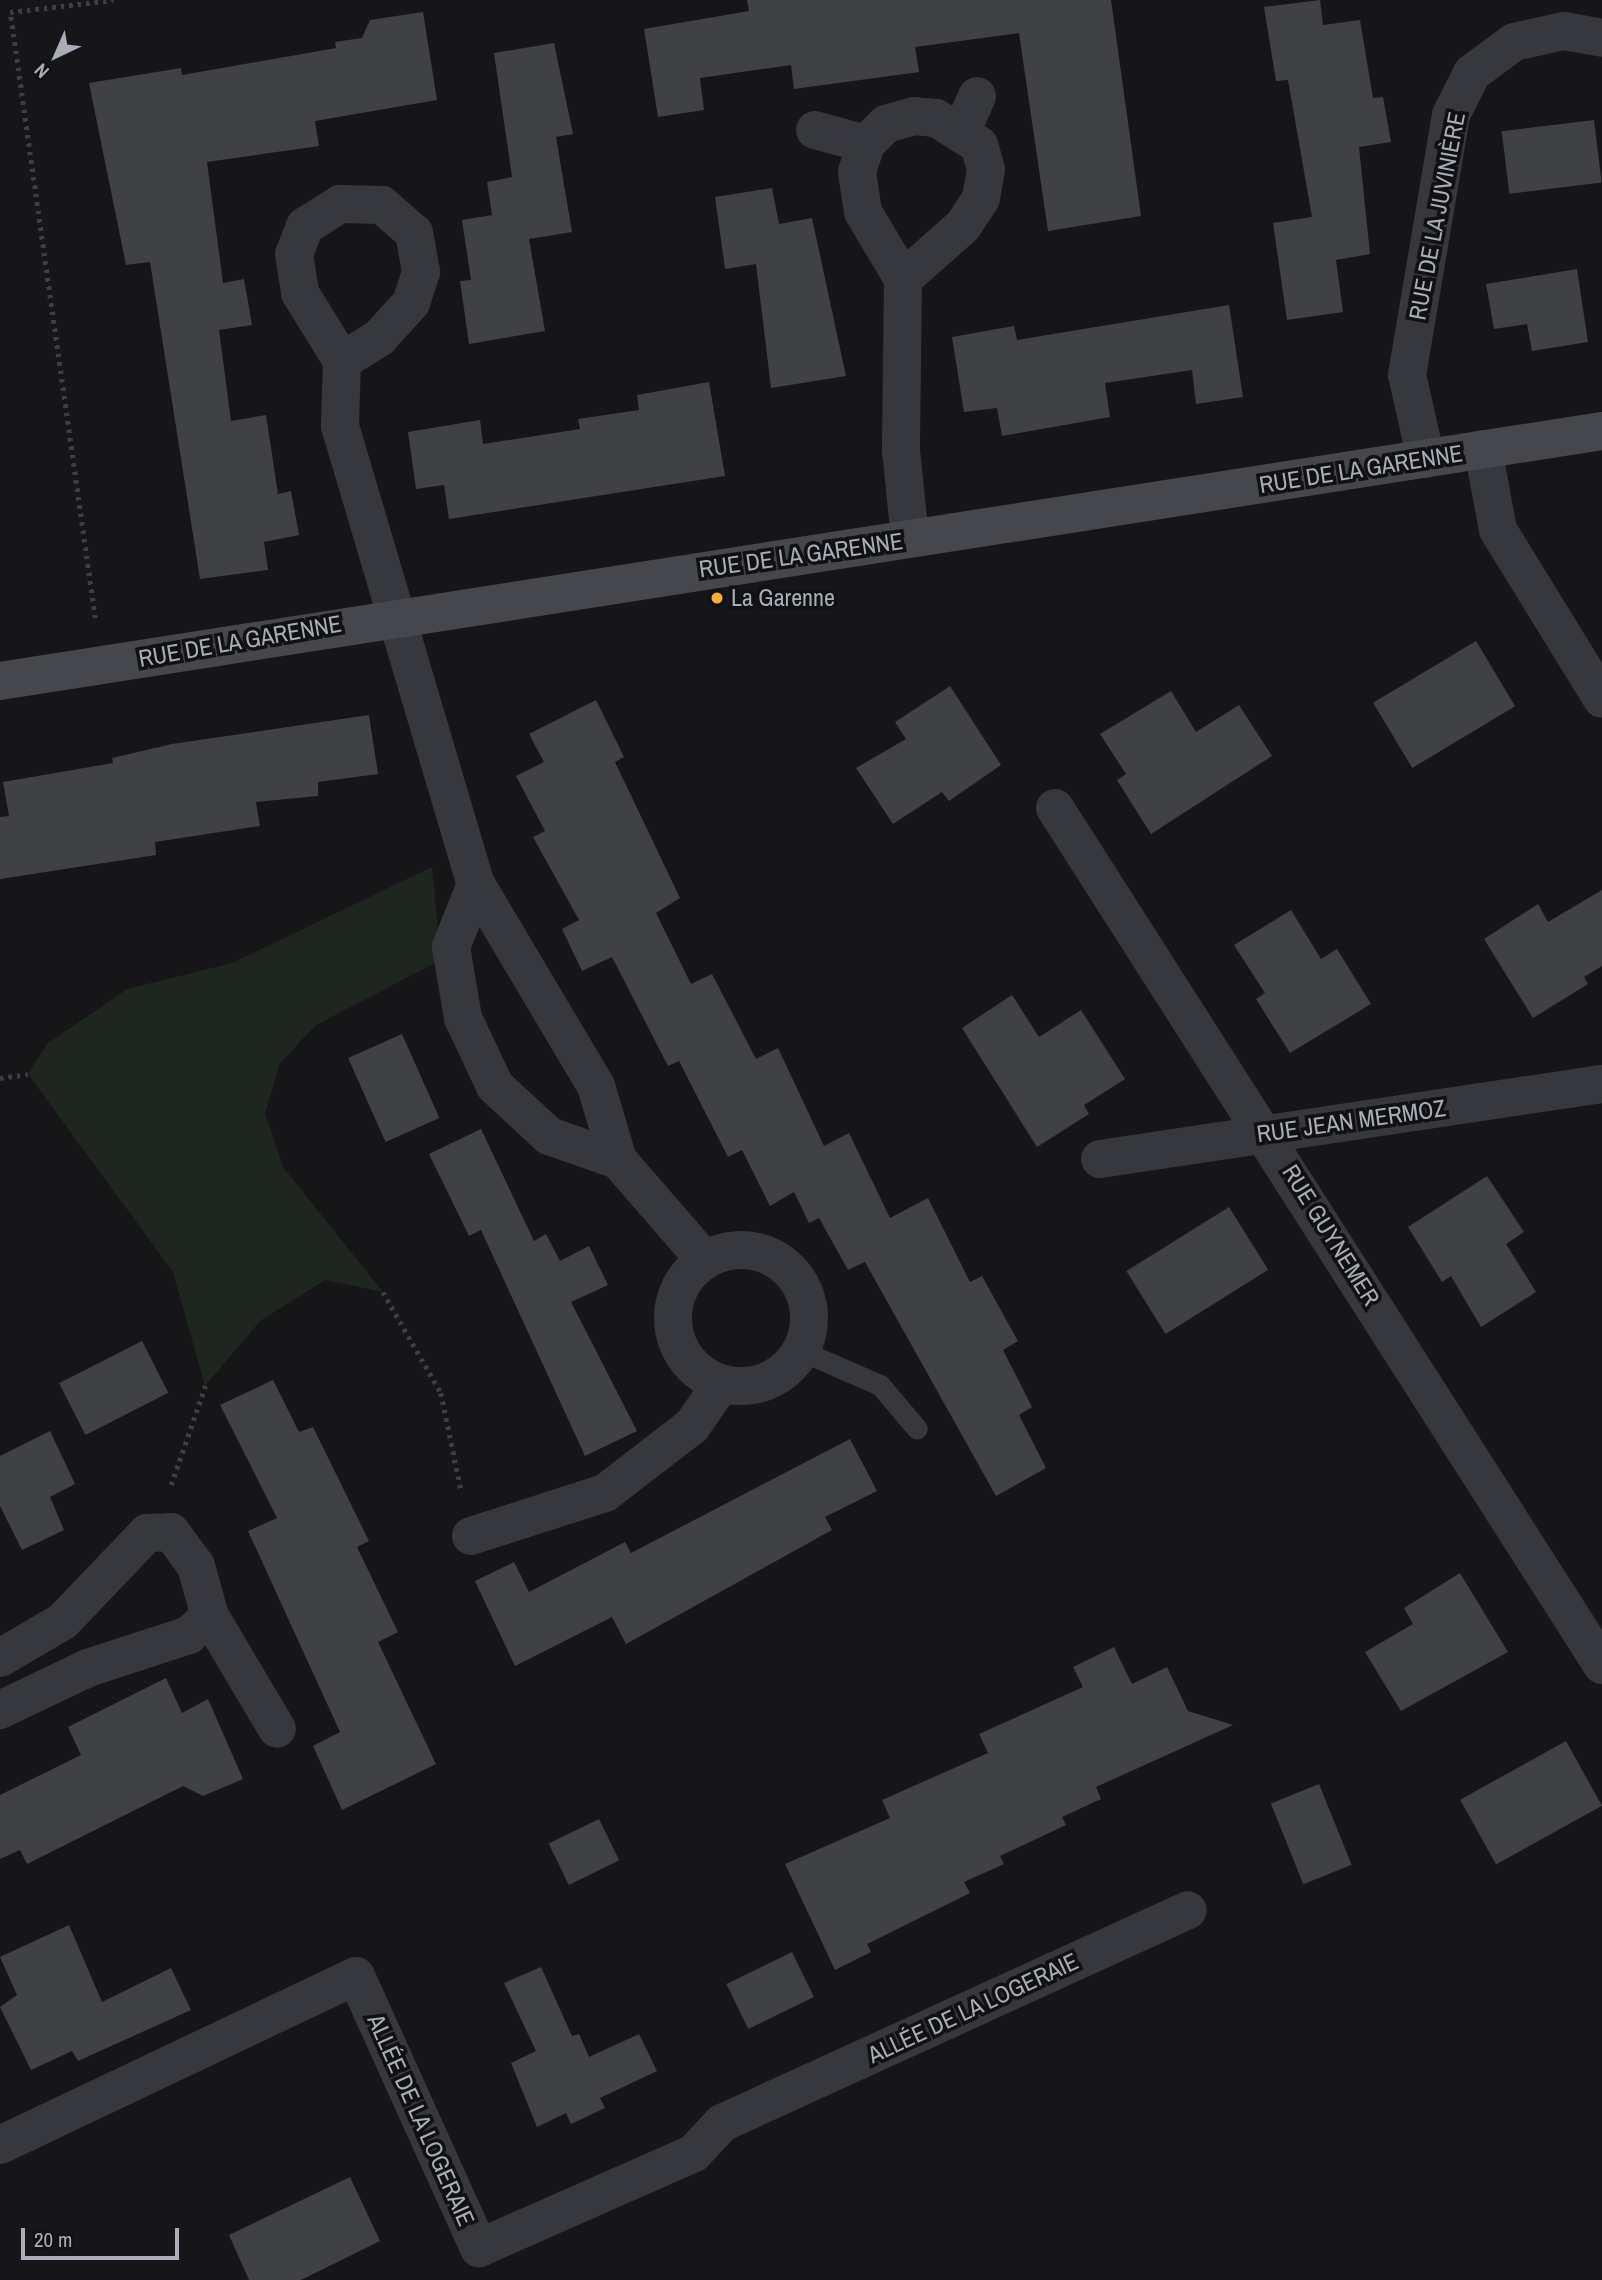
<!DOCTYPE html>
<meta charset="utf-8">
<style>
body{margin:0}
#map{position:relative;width:1602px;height:2280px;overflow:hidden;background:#161618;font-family:"Archivo Narrow",sans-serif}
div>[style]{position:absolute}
.green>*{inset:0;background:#1e261f}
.building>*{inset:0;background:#404145;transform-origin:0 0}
.path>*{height:4.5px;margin-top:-2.25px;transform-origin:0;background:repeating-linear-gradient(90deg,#3d3f44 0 3.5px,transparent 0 8.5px)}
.lane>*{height:21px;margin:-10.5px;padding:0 10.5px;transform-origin:10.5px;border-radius:10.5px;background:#37383d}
.street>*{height:38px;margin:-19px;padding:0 19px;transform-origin:19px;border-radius:19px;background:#37383d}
.street>.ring{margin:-19px;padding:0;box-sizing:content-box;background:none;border:38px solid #37383d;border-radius:50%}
.secondary>*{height:38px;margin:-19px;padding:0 19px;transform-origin:19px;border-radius:19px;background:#45474d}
.dots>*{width:19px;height:19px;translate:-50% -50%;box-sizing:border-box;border:4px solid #111113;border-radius:50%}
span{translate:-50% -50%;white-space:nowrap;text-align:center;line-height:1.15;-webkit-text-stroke:7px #111113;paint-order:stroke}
.street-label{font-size:24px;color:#a8adb8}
.poi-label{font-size:24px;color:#a8adb8}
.left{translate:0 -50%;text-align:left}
.north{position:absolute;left:21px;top:21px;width:70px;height:70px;-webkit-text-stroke:5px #111113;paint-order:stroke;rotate:224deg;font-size:19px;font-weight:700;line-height:28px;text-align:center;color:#a8adb8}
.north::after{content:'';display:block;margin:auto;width:24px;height:32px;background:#a8adb8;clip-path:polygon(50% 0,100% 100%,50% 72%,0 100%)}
.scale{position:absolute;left:21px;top:2228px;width:158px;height:32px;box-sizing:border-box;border:4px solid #a8adb8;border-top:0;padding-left:9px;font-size:21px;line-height:24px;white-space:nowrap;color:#a8adb8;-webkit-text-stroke:5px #111113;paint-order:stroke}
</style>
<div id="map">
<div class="green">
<i style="clip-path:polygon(432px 867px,441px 960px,316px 1025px,280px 1063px,265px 1113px,283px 1167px,383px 1292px,325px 1280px,260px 1321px,205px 1386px,173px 1272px,28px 1074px,47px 1044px,127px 989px,232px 963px)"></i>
</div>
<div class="building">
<i style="clip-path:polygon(747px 0,1111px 0,1141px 216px,1048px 231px,1019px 33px,915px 47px,919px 72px,794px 89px,791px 65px,700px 78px,704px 110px,658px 117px,644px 29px,749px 11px)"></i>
<i style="clip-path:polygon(1320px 0,1323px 25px,1360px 20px,1373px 98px,1383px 97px,1391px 142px,1359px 147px,1370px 254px,1336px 260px,1343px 312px,1287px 320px,1273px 223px,1312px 217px,1288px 80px,1276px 81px,1264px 7px)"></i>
<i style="clip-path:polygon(423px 12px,437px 100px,315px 121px,319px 146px,207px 162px,223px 283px,244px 279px,252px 325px,219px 330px,231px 421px,266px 415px,278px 494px,291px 491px,299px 535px,264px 542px,268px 570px,200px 579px,150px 262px,126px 265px,89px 83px,181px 68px,182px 75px,336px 48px,335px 42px,362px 38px,370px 20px)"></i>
<i style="clip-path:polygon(554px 43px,573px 134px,556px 137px,572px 232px,529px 239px,545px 331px,469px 344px,460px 281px,471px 280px,462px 220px,492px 215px,487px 182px,512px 177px,494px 53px)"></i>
<i style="left:1594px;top:120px;width:63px;height:93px;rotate:83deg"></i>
<i style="clip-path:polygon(772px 188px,779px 224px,812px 218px,846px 376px,771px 388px,756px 264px,725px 269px,715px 197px)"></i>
<i style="clip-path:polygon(1577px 269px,1588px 342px,1532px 351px,1527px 324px,1494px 329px,1486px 284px)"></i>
<i style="clip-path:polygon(1229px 305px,1243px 397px,1196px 404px,1192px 370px,1105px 383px,1110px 417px,1002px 436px,997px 408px,964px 412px,952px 337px,1014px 326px,1017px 340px)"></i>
<i style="clip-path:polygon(709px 382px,725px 476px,449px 519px,444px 485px,416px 489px,408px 432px,480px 420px,483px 444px,580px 429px,578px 419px,639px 410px,637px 395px)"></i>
<i style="left:1476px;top:641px;width:76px;height:120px;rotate:59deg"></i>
<i style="clip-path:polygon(950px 686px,1001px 765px,949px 801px,942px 792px,893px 824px,856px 768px,906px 739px,895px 722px)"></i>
<i style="clip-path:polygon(1171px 691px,1196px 732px,1239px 705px,1272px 756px,1151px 834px,1117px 780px,1126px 774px,1100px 734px)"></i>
<i style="clip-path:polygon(596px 700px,624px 757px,615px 762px,680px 898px,656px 913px,691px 984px,712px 974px,756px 1059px,778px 1048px,824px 1146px,849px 1133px,890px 1218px,928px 1198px,970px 1282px,982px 1276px,1018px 1341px,1003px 1350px,1032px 1407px,1019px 1415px,1046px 1468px,996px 1496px,865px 1262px,848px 1270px,819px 1218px,809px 1223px,794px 1192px,770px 1206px,742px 1150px,728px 1157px,679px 1061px,668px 1066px,612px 957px,582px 971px,562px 929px,579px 920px,533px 837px,545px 831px,516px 776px,544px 762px,529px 734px)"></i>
<i style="clip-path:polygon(369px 715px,378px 774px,318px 782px,318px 796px,256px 802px,260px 826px,155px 842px,156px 855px,0 879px,0 817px,9px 816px,3px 782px,113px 763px,112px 758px,172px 744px)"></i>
<i style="clip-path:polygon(1602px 890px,1602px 966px,1584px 977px,1588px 984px,1533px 1018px,1484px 939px,1538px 904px,1548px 922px)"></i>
<i style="clip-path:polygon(1291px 910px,1321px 959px,1337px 949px,1371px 1004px,1290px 1053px,1256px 999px,1265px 993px,1234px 945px)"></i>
<i style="clip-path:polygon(1012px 995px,1039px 1037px,1081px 1010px,1125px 1079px,1084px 1105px,1089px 1114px,1037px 1147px,962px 1028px)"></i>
<i style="left:402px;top:1034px;width:92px;height:59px;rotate:66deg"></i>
<i style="clip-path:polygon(481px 1129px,534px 1241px,546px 1234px,560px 1261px,589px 1246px,608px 1285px,571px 1302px,637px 1431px,585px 1456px,481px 1230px,469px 1236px,429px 1154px)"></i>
<i style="clip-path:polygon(1487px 1176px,1524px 1232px,1506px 1244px,1536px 1292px,1481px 1327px,1451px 1276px,1442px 1282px,1408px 1227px)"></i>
<i style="left:1229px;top:1207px;width:74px;height:121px;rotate:58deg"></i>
<i style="left:142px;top:1341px;width:58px;height:93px;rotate:63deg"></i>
<i style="clip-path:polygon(273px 1380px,299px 1432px,313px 1427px,369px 1541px,357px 1547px,398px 1632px,378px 1642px,436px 1764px,342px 1810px,313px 1746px,340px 1732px,248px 1531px,277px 1518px,220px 1405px)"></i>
<i style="clip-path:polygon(50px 1431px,75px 1484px,50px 1497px,64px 1530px,22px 1550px,0 1506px,0 1456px)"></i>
<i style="clip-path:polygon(850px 1439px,877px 1491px,825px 1517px,832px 1530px,626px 1644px,612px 1617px,515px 1666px,475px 1581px,514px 1562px,529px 1592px,625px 1542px,631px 1553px)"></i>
<i style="clip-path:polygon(1460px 1573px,1508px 1652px,1401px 1711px,1365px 1652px,1413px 1624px,1404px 1608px)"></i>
<i style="clip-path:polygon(1114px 1647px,1132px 1684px,1167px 1667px,1188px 1711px,1233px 1725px,1096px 1787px,1101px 1799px,1062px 1817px,1066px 1825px,1000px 1856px,1004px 1864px,964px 1882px,970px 1893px,867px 1944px,871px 1952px,835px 1970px,785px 1864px,890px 1818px,882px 1800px,988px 1753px,979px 1734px,1083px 1687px,1073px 1667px)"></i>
<i style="clip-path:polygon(166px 1678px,182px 1713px,208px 1699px,243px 1779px,203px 1796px,183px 1786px,27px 1864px,20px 1850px,0 1859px,0 1795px,81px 1755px,68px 1727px)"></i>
<i style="left:1566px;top:1741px;width:74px;height:121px;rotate:61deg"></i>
<i style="left:1319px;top:1784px;width:87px;height:52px;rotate:68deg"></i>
<i style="left:599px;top:1819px;width:46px;height:56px;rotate:64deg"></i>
<i style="clip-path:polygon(69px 1925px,102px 2002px,171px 1968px,191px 2010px,78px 2061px,72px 2051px,31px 2070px,0 2007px,17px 1995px,0 1957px)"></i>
<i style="left:792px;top:1952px;width:50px;height:73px;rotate:64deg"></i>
<i style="clip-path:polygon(541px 1967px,572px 2036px,579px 2034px,589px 2057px,639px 2034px,657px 2071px,600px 2098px,605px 2108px,571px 2124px,566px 2113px,537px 2127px,511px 2063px,536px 2051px,504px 1983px)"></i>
<i style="clip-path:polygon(350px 2177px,380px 2241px,301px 2280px,249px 2280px,229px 2235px)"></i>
</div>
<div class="path">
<i style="left:95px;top:618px;width:612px;rotate:-97.98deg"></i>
<i style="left:10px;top:12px;width:104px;rotate:-6.6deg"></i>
<i style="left:0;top:1078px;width:28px;rotate:-8deg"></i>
<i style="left:383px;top:1292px;width:116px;rotate:60.1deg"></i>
<i style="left:441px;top:1393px;width:99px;rotate:78.3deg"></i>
<i style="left:171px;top:1485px;width:105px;rotate:-71deg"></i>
</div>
<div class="lane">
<i style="left:802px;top:1351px;width:85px;rotate:23.6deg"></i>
<i style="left:880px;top:1385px;width:57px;rotate:49.9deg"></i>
</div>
<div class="street">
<i style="left:815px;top:130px;width:53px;rotate:15.4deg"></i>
<i style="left:962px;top:130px;width:37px;rotate:-66deg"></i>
<i style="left:903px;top:279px;width:80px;rotate:-41.5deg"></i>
<i style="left:963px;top:226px;width:33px;rotate:-57deg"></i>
<i style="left:981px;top:198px;width:29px;rotate:-80deg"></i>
<i style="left:986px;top:169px;width:25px;rotate:-106deg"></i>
<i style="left:979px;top:145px;width:51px;rotate:-147.9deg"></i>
<i style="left:936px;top:118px;width:22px;rotate:-175deg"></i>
<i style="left:914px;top:116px;width:29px;rotate:164deg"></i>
<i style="left:886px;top:124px;width:28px;rotate:135deg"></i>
<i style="left:866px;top:144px;width:29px;rotate:108deg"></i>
<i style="left:857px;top:172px;width:40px;rotate:81.5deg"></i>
<i style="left:863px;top:212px;width:78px;rotate:59.2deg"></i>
<i style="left:903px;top:279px;width:171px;rotate:90.7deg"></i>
<i style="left:901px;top:450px;width:89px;rotate:84.2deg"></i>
<i style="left:342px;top:361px;width:44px;rotate:-31.9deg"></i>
<i style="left:379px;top:338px;width:47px;rotate:-47.6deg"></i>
<i style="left:411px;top:303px;width:33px;rotate:-72deg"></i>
<i style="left:421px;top:272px;width:40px;rotate:-100deg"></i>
<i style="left:414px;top:233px;width:43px;rotate:-138.8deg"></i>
<i style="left:382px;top:205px;width:42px;rotate:-178.6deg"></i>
<i style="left:340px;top:204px;width:41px;rotate:147.8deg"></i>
<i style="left:305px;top:226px;width:30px;rotate:111deg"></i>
<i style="left:294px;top:254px;width:39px;rotate:81deg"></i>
<i style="left:300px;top:293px;width:80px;rotate:58.3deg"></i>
<i style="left:342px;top:361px;width:65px;rotate:91.8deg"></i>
<i style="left:340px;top:426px;width:478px;rotate:73.5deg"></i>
<i style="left:476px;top:884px;width:235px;rotate:59.3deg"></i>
<i style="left:596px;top:1086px;width:77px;rotate:73.4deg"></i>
<i style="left:618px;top:1160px;width:133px;rotate:49deg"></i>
<i style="left:1483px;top:449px;width:82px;rotate:79.5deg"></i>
<i style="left:1498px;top:530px;width:198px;rotate:58.4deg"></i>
<i style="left:1426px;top:459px;width:86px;rotate:-102.7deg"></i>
<i style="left:1407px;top:375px;width:264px;rotate:-80.4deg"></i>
<i style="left:1451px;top:115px;width:47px;rotate:-63.4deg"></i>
<i style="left:1472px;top:73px;width:52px;rotate:-36.4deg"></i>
<i style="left:1514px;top:42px;width:51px;rotate:-12.4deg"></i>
<i style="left:1564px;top:31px;width:39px;rotate:10deg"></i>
<i style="left:1055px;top:808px;width:1017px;rotate:57.45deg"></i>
<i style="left:476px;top:884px;width:68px;rotate:111.6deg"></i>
<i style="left:451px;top:947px;width:72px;rotate:80.4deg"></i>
<i style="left:463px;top:1018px;width:75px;rotate:64.8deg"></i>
<i style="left:495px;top:1086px;width:74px;rotate:42.8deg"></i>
<i style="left:549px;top:1136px;width:73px;rotate:19.2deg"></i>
<i style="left:1100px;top:1159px;width:508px;rotate:-8.5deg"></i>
<i class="ring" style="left:673px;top:1250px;width:98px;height:98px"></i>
<i style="left:471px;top:1536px;width:141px;rotate:-17.8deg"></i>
<i style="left:605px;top:1493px;width:110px;rotate:-37.6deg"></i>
<i style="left:692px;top:1426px;width:51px;rotate:-55.4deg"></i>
<i style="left:210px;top:1616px;width:131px;rotate:59.3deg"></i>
<i style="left:0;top:1658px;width:73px;rotate:-30.4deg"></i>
<i style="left:63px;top:1621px;width:122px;rotate:-46.3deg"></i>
<i style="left:147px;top:1533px;width:24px;rotate:-2deg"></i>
<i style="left:171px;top:1532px;width:42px;rotate:53.7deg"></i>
<i style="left:196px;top:1566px;width:52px;rotate:74.4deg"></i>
<i style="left:210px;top:1616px;width:28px;rotate:138deg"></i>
<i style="left:189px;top:1635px;width:106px;rotate:161.9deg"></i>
<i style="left:88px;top:1668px;width:98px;rotate:154.5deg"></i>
<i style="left:0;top:2145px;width:394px;rotate:-25.4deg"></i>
<i style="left:356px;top:1976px;width:299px;rotate:65.7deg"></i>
<i style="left:479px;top:2248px;width:235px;rotate:-23.8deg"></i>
<i style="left:694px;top:2153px;width:41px;rotate:-47deg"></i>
<i style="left:722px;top:2123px;width:512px;rotate:-24.56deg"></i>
</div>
<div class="secondary">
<i style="left:0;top:681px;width:1621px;rotate:-8.87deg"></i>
</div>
<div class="dots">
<i style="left:717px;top:598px;background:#f2b134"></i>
</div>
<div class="street-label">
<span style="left:1437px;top:216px;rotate:-79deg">RUE DE LA JUVINIÈRE</span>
<span style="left:1361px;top:469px;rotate:-9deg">RUE DE LA GARENNE</span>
<span style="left:801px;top:555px;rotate:-8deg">RUE DE LA GARENNE</span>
<span style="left:240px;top:641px;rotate:-10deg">RUE DE LA GARENNE</span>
<span style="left:1351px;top:1121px;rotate:-8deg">RUE JEAN MERMOZ</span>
<span style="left:1331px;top:1235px;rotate:58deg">RUE GUYNEMER</span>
<span style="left:973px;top:2008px;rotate:-25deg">ALLÉE DE LA LOGERAIE</span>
<span style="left:421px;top:2120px;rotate:66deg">ALLÉE DE LA LOGERAIE</span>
</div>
<div class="poi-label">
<span class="left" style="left:731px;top:598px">La Garenne</span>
</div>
<div class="north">N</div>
<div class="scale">20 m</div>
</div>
